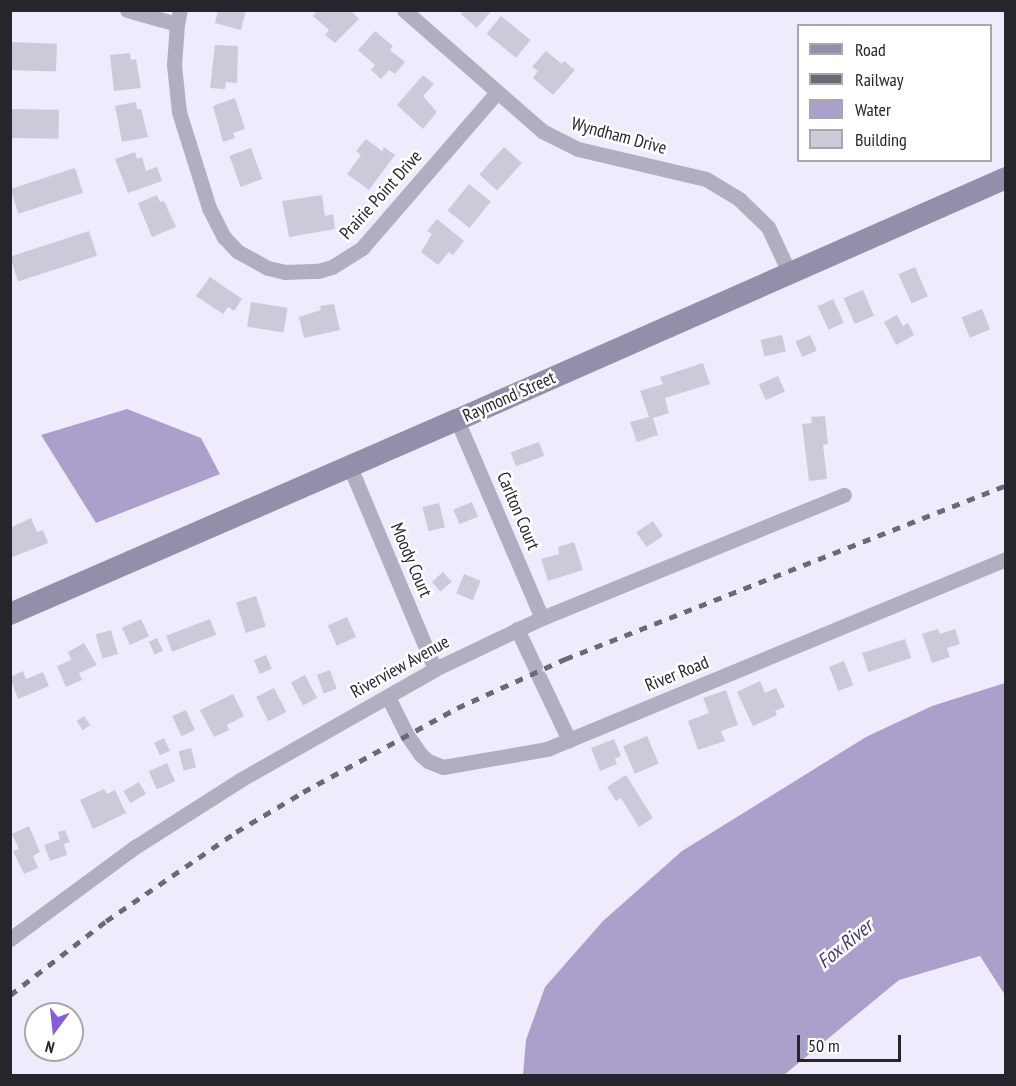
<!DOCTYPE html>
<style>
body{margin:0}
#map{position:relative;width:1016px;height:1086px;overflow:hidden;background:#efebfc;font-family:"PT Sans Narrow",sans-serif}
div>[style]{position:absolute}
.water>*{inset:0;background:#aba0cc}
.building>*{inset:0;background:#cdc9d9;transform-origin:0 0}
.street>*{height:15px;margin:-7.5px;padding:0 7.5px;transform-origin:7.5px;border-radius:7.5px;background:#b2adc1}
.secondary>*{height:22px;margin:-11px;padding:0 11px;transform-origin:11px;border-radius:11px;background:#948eab}
.rail>*{height:4.5px;margin-top:-2.25px;transform-origin:0;background:repeating-linear-gradient(90deg,#6b6973 0 8px,transparent 0 16px)}
span{translate:-50% -50%;white-space:nowrap;text-align:center;line-height:1.15;-webkit-text-stroke:5px #fff;paint-order:stroke}
.street-label{font-size:18px;color:#26252b}
.water-label{font-size:20px;color:#48376f;font-style:italic}
.frame{position:absolute;inset:0;border:12px solid #26252b;pointer-events:none}
.legend{position:absolute;left:797px;top:24px;width:195px;height:138px;box-sizing:border-box;background:#fff;border:2px solid #a8a8aa;margin:0;padding:8px 10px;list-style:none;font-size:18px;color:#26252b}
.legend li{display:flex;align-items:center;gap:12px;height:30px}
.legend b{width:30px;border:2px solid #a8a8aa}
.north{position:absolute;left:24px;top:1002px;width:60px;height:60px;box-sizing:border-box;background:#fff;border:2px solid #a8a8aa;border-radius:50%;rotate:195deg;font-size:16px;font-weight:700;line-height:24px;text-align:center;color:#26252b}
.north::after{content:'';display:block;margin:auto;width:21px;height:27px;background:#865dd7;clip-path:polygon(50% 0,100% 100%,50% 72%,0 100%)}
.scale{position:absolute;left:797px;top:1035px;width:104px;height:27px;box-sizing:border-box;border:3px solid #26252b;border-top:0;padding-left:8px;font-size:18px;line-height:21px;white-space:nowrap;color:#26252b;-webkit-text-stroke:4px #fff;paint-order:stroke}
</style>
<div id="map">
<div class="water">
<i style="clip-path:polygon(127px 409px,201px 438px,220px 474px,96px 523px,41px 435px)"></i>
<i style="clip-path:polygon(1005px 683px,1005px 995px,980px 956px,899px 980px,784px 1075px,523px 1075px,526px 1040px,545px 987px,603px 921px,682px 851px,866px 737px,932px 706px)"></i>
</div>
<div class="building">
<i style="clip-path:polygon(218px 10px,246px 10px,241px 30px,215px 23px)"></i>
<i style="clip-path:polygon(318px 10px,350px 10px,359px 19px,335px 43px,325px 35px,329px 30px,313px 16px)"></i>
<i style="clip-path:polygon(464px 10px,492px 10px,477px 28px,461px 14px)"></i>
<i style="left:501px;top:16px;width:38px;height:23px;rotate:39deg"></i>
<i style="clip-path:polygon(375px 31px,393px 46px,390px 50px,405px 62px,395px 74px,389px 70px,381px 79px,371px 70px,375px 65px,358px 50px)"></i>
<i style="left:10px;top:42px;width:47px;height:28px;rotate:2deg"></i>
<i style="clip-path:polygon(215px 45px,238px 46px,237px 83px,226px 82px,225px 89px,210px 88px)"></i>
<i style="clip-path:polygon(546px 51px,562px 64px,564px 61px,575px 70px,553px 95px,533px 78px,538px 71px,532px 67px)"></i>
<i style="clip-path:polygon(130px 53px,131px 60px,136px 59px,141px 88px,114px 91px,110px 55px)"></i>
<i style="clip-path:polygon(423px 75px,434px 84px,423px 96px,437px 112px,423px 129px,397px 105px)"></i>
<i style="clip-path:polygon(235px 98px,245px 129px,233px 133px,235px 138px,223px 142px,213px 106px)"></i>
<i style="clip-path:polygon(136px 102px,137px 109px,141px 109px,148px 137px,122px 142px,115px 106px)"></i>
<i style="left:10px;top:109px;width:49px;height:29px;rotate:1deg"></i>
<i style="clip-path:polygon(366px 139px,382px 151px,384px 147px,395px 155px,369px 190px,347px 174px,361px 155px,356px 151px)"></i>
<i style="left:504px;top:147px;width:24px;height:37px;rotate:42deg"></i>
<i style="left:251px;top:148px;width:33px;height:23px;rotate:70deg"></i>
<i style="clip-path:polygon(135px 152px,137px 159px,142px 157px,146px 171px,157px 167px,162px 181px,128px 193px,115px 159px)"></i>
<i style="left:75px;top:168px;width:26px;height:68px;rotate:72deg"></i>
<i style="left:469px;top:184px;width:28px;height:34px;rotate:39deg"></i>
<i style="clip-path:polygon(157px 195px,160px 202px,164px 201px,176px 227px,152px 237px,138px 203px)"></i>
<i style="clip-path:polygon(322px 195px,325px 216px,333px 214px,335px 229px,289px 237px,282px 201px)"></i>
<i style="clip-path:polygon(437px 219px,464px 241px,453px 255px,449px 252px,438px 265px,421px 252px,432px 234px,427px 231px)"></i>
<i style="left:89px;top:231px;width:26px;height:83px;rotate:72deg"></i>
<i style="left:915px;top:267px;width:32px;height:18px;rotate:66deg"></i>
<i style="clip-path:polygon(210px 277px,242px 299px,234px 311px,228px 307px,223px 314px,196px 296px)"></i>
<i style="left:863px;top:290px;width:28px;height:21px;rotate:67deg"></i>
<i style="left:833px;top:299px;width:26px;height:17px;rotate:65deg"></i>
<i style="left:251px;top:302px;width:37px;height:25px;rotate:9deg"></i>
<i style="clip-path:polygon(334px 304px,340px 330px,304px 338px,299px 317px,321px 310px,320px 306px)"></i>
<i style="left:982px;top:309px;width:22px;height:22px;rotate:68deg"></i>
<i style="clip-path:polygon(897px 315px,903px 326px,908px 323px,914px 335px,896px 345px,884px 322px)"></i>
<i style="left:782px;top:335px;width:17px;height:22px;rotate:77deg"></i>
<i style="left:810px;top:335px;width:17px;height:16px;rotate:66deg"></i>
<i style="clip-path:polygon(703px 363px,710px 384px,665px 398px,669px 413px,653px 418px,658px 435px,637px 442px,630px 422px,649px 417px,640px 391px,663px 384px,660px 377px)"></i>
<i style="left:778px;top:376px;width:17px;height:21px;rotate:66deg"></i>
<i style="clip-path:polygon(825px 416px,828px 444px,823px 445px,827px 479px,809px 481px,802px 424px,812px 423px,811px 417px)"></i>
<i style="left:539px;top:442px;width:15px;height:30px;rotate:70deg"></i>
<i style="left:472px;top:502px;width:16px;height:20px;rotate:68deg"></i>
<i style="left:439px;top:503px;width:25px;height:17px;rotate:76deg"></i>
<i style="clip-path:polygon(31px 518px,37px 532px,43px 530px,48px 543px,10px 558px,10px 528px)"></i>
<i style="left:653px;top:521px;width:18px;height:20px;rotate:56deg"></i>
<i style="clip-path:polygon(574px 542px,583px 570px,548px 581px,541px 559px,559px 554px,558px 547px)"></i>
<i style="left:443px;top:572px;width:13px;height:15px;rotate:48deg"></i>
<i style="left:464px;top:574px;width:18px;height:21px;rotate:22deg"></i>
<i style="left:256px;top:596px;width:32px;height:21px;rotate:72deg"></i>
<i style="left:347px;top:617px;width:22px;height:21px;rotate:66deg"></i>
<i style="left:141px;top:619px;width:19px;height:21px;rotate:65deg"></i>
<i style="left:210px;top:619px;width:17px;height:47px;rotate:69deg"></i>
<i style="clip-path:polygon(938px 629px,940px 634px,955px 629px,960px 644px,947px 648px,950px 657px,932px 663px,922px 634px)"></i>
<i style="left:111px;top:630px;width:25px;height:16px;rotate:74deg"></i>
<i style="left:157px;top:638px;width:14px;height:9px;rotate:65deg"></i>
<i style="left:905px;top:639px;width:20px;height:45px;rotate:72deg"></i>
<i style="clip-path:polygon(84px 643px,97px 665px,79px 673px,82px 680px,66px 687px,57px 666px,71px 660px,68px 652px)"></i>
<i style="left:266px;top:655px;width:15px;height:13px;rotate:67deg"></i>
<i style="left:844px;top:661px;width:26px;height:16px;rotate:69deg"></i>
<i style="left:330px;top:670px;width:20px;height:14px;rotate:70deg"></i>
<i style="clip-path:polygon(23px 671px,26px 679px,43px 672px,49px 686px,18px 699px,10px 677px)"></i>
<i style="left:305px;top:675px;width:26px;height:16px;rotate:62deg"></i>
<i style="clip-path:polygon(760px 681px,765px 693px,776px 688px,785px 707px,775px 711px,777px 715px,753px 726px,737px 692px)"></i>
<i style="left:274px;top:688px;width:27px;height:20px;rotate:63deg"></i>
<i style="clip-path:polygon(726px 690px,738px 725px,721px 731px,725px 741px,698px 750px,688px 721px,709px 713px,703px 698px)"></i>
<i style="clip-path:polygon(233px 694px,244px 716px,227px 725px,229px 730px,214px 737px,200px 710px)"></i>
<i style="left:186px;top:710px;width:22px;height:15px;rotate:66deg"></i>
<i style="left:84px;top:716px;width:11px;height:9px;rotate:56deg"></i>
<i style="left:647px;top:736px;width:30px;height:26px;rotate:67deg"></i>
<i style="left:164px;top:738px;width:14px;height:11px;rotate:65deg"></i>
<i style="clip-path:polygon(614px 739px,621px 756px,615px 759px,617px 764px,600px 771px,591px 748px)"></i>
<i style="left:191px;top:748px;width:20px;height:13px;rotate:75deg"></i>
<i style="left:167px;top:763px;width:20px;height:20px;rotate:66deg"></i>
<i style="clip-path:polygon(626px 775px,653px 818px,639px 827px,621px 798px,616px 801px,607px 787px)"></i>
<i style="left:139px;top:782px;width:14px;height:18px;rotate:60deg"></i>
<i style="clip-path:polygon(104px 789px,107px 794px,115px 790px,126px 813px,93px 829px,80px 800px)"></i>
<i style="clip-path:polygon(29px 826px,40px 852px,33px 856px,38px 868px,24px 874px,13px 851px,19px 849px,12px 834px)"></i>
<i style="clip-path:polygon(65px 830px,70px 842px,64px 844px,67px 855px,50px 861px,44px 845px,60px 839px,58px 832px)"></i>
</div>
<div class="street">
<i style="left:127px;top:10px;width:52px;rotate:15.6deg"></i>
<i style="left:180px;top:10px;width:14px;rotate:102deg"></i>
<i style="left:177px;top:24px;width:41px;rotate:94.2deg"></i>
<i style="left:174px;top:65px;width:47px;rotate:83.9deg"></i>
<i style="left:179px;top:112px;width:101px;rotate:72.6deg"></i>
<i style="left:209px;top:208px;width:33px;rotate:63deg"></i>
<i style="left:224px;top:237px;width:19px;rotate:47deg"></i>
<i style="left:237px;top:251px;width:35px;rotate:29deg"></i>
<i style="left:268px;top:268px;width:17px;rotate:13deg"></i>
<i style="left:285px;top:272px;width:33px;rotate:-2deg"></i>
<i style="left:318px;top:271px;width:15px;rotate:-16deg"></i>
<i style="left:332px;top:267px;width:36px;rotate:-32deg"></i>
<i style="left:362px;top:248px;width:206px;rotate:-49.1deg"></i>
<i style="left:404px;top:10px;width:184px;rotate:41.2deg"></i>
<i style="left:542px;top:131px;width:40px;rotate:26.6deg"></i>
<i style="left:578px;top:149px;width:131px;rotate:13.2deg"></i>
<i style="left:706px;top:179px;width:39px;rotate:31deg"></i>
<i style="left:739px;top:199px;width:40px;rotate:44deg"></i>
<i style="left:768px;top:227px;width:50px;rotate:65deg"></i>
<i style="left:457px;top:420px;width:215px;rotate:66.8deg"></i>
<i style="left:350px;top:467px;width:219px;rotate:67.2deg"></i>
<i style="left:517px;top:629px;width:42px;rotate:64.7deg"></i>
<i style="left:539px;top:677px;width:70px;rotate:64.5deg"></i>
<i style="left:388px;top:697px;width:42px;rotate:63.4deg"></i>
<i style="left:407px;top:735px;width:24px;rotate:55deg"></i>
<i style="left:421px;top:755px;width:9px;rotate:41deg"></i>
<i style="left:428px;top:761px;width:16px;rotate:22deg"></i>
<i style="left:443px;top:767px;width:106px;rotate:-9.8deg"></i>
<i style="left:547px;top:749px;width:497px;rotate:-22.5deg"></i>
<i style="left:10px;top:939px;width:155px;rotate:-36.4deg"></i>
<i style="left:135px;top:847px;width:125px;rotate:-32.5deg"></i>
<i style="left:240px;top:780px;width:224px;rotate:-29.6deg"></i>
<i style="left:435px;top:669px;width:119px;rotate:-25.5deg"></i>
<i style="left:542px;top:618px;width:326px;rotate:-22.2deg"></i>
</div>
<div class="secondary">
<i style="left:10px;top:614px;width:487px;rotate:-23.5deg"></i>
<i style="left:457px;top:420px;width:600px;rotate:-23.79deg"></i>
</div>
<div class="rail">
<i style="left:10px;top:995px;width:121px;rotate:-37.6deg"></i>
<i style="left:106px;top:921px;width:158px;rotate:-34.4deg"></i>
<i style="left:236px;top:832px;width:78px;rotate:-30.8deg"></i>
<i style="left:303px;top:792px;width:175px;rotate:-28.6deg"></i>
<i style="left:457px;top:708px;width:119px;rotate:-24.4deg"></i>
<i style="left:565px;top:659px;width:474px;rotate:-21.5deg"></i>
</div>
<div class="street-label">
<span style="left:619px;top:136px;rotate:15deg">Wyndham Drive</span>
<span style="left:381px;top:195px;rotate:-48deg">Prairie Point Drive</span>
<span style="left:509px;top:397px;rotate:-24deg">Raymond Street</span>
<span style="left:518px;top:511px;rotate:67deg">Carlton Court</span>
<span style="left:411px;top:560px;rotate:67deg">Moody Court</span>
<span style="left:400px;top:667px;rotate:-29deg">Riverview Avenue</span>
<span style="left:677px;top:674px;rotate:-22deg">River Road</span>
</div>
<div class="water-label">
<span style="left:845px;top:944px;rotate:-39deg">Fox River</span>
</div>
<div class="frame"></div>
<ul class="legend">
<li><b style="height:8px;background:#948eab"></b>Road</li>
<li><b style="height:8px;background:#6b6973"></b>Railway</li>
<li><b style="height:16px;background:#aba0cc"></b>Water</li>
<li><b style="height:16px;background:#cdc9d9"></b>Building</li>
</ul>
<div class="north">N</div>
<div class="scale">50 m</div>
</div>
